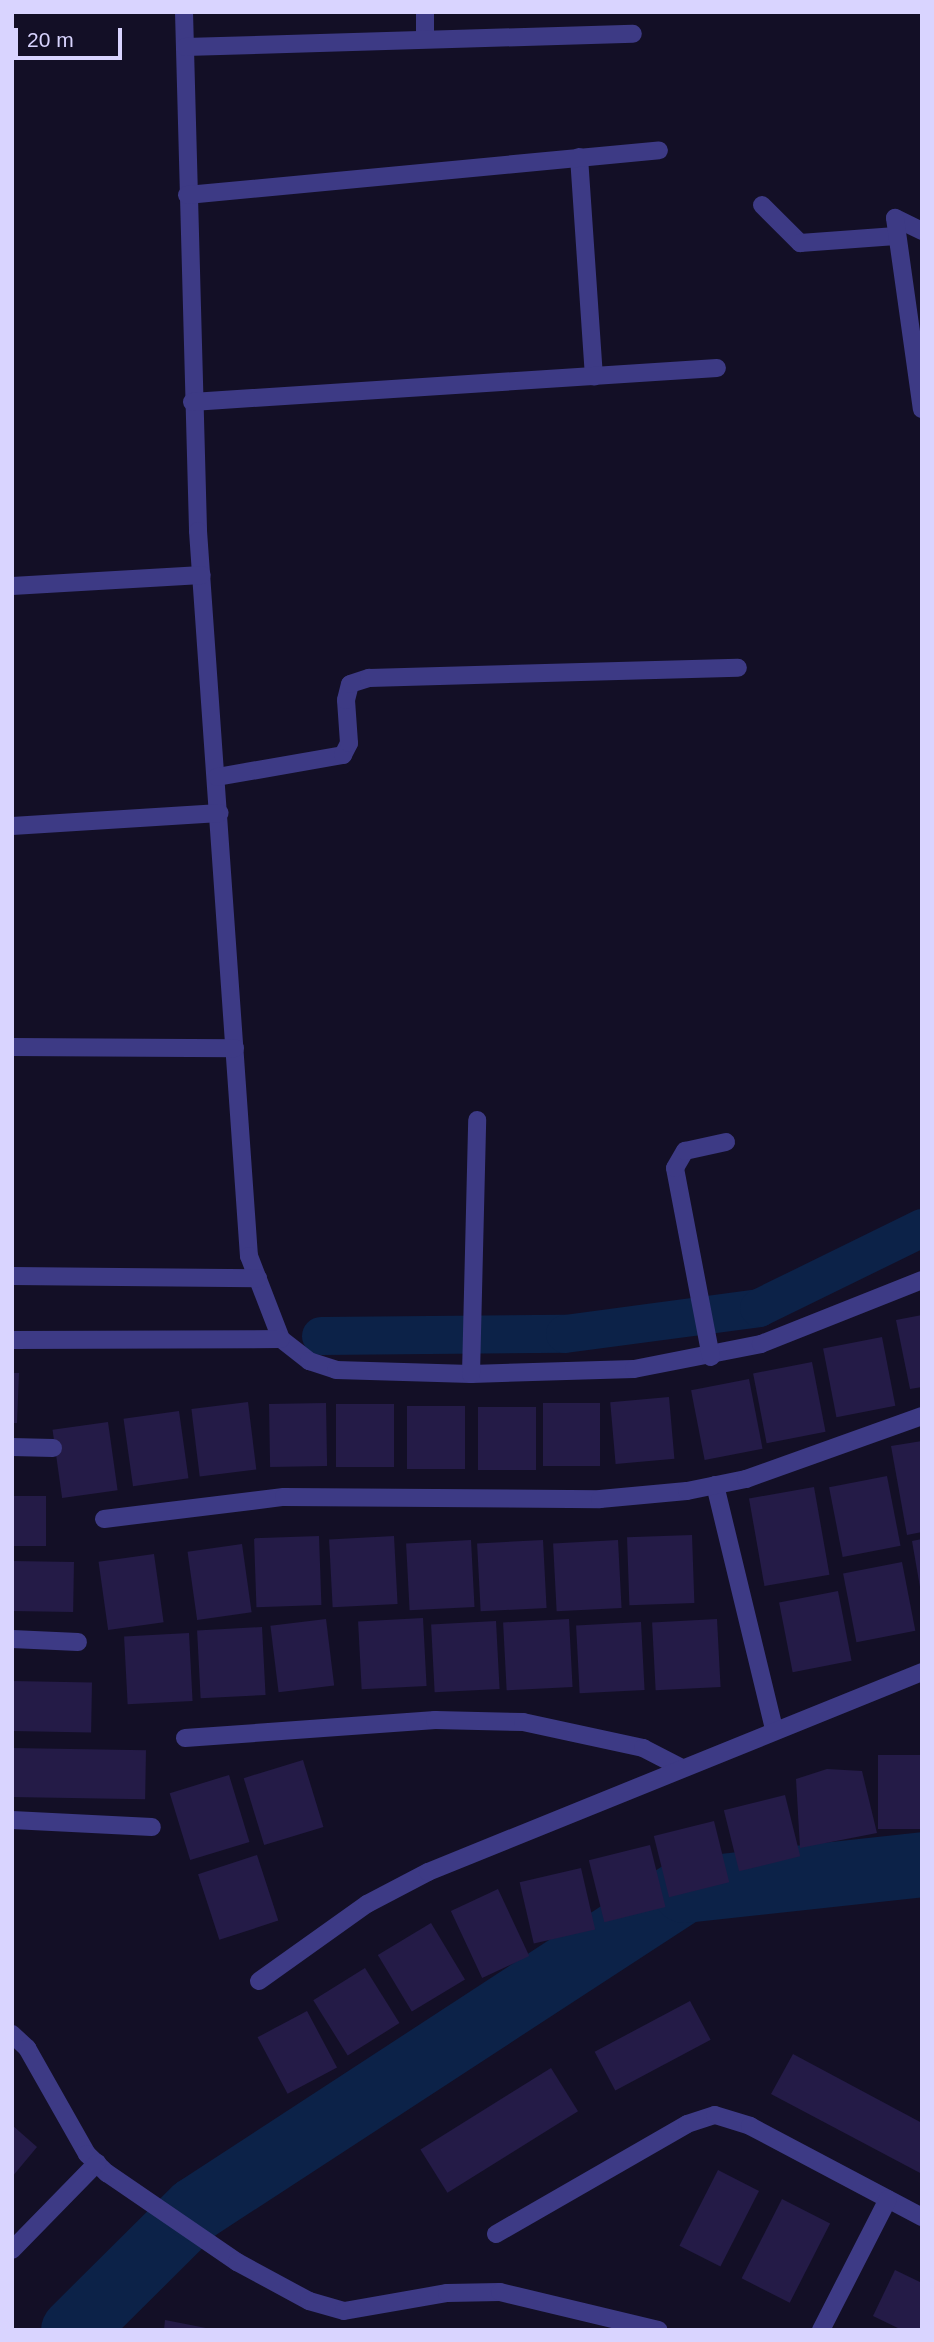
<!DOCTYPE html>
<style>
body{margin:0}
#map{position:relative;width:934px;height:2342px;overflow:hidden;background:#130f26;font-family:Arial,sans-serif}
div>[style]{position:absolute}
.canal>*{height:38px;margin:-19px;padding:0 19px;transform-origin:19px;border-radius:19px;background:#0c2248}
.river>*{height:65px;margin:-32.5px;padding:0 32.5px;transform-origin:32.5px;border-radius:32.5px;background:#0c2248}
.building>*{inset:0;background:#241b47;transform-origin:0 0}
.minor>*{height:18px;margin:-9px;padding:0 9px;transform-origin:9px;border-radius:9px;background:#3d3a85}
span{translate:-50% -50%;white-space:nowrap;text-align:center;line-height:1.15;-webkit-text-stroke:5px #130f26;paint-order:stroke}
.frame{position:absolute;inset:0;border:14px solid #d9d4ff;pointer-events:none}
.scale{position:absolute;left:14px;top:28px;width:108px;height:32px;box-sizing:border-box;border:4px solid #d9d4ff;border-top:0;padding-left:9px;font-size:21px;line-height:24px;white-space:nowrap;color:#d9d4ff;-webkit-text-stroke:5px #130f26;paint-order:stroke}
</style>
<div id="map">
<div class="canal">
<i style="left:321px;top:1336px;width:244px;rotate:-0.5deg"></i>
<i style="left:565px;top:1334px;width:196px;rotate:-7.6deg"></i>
<i style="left:759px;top:1308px;width:182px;rotate:-26.1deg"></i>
</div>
<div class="river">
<i style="left:73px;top:2330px;width:172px;rotate:-44.8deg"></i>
<i style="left:195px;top:2209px;width:584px;rotate:-33.12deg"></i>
<i style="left:684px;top:1890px;width:239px;rotate:-6.2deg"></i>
</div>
<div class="building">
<i style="clip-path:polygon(922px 1315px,922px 1387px,910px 1389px,896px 1320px)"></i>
<i style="left:882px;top:1337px;width:70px;height:60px;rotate:79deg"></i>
<i style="left:812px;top:1362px;width:71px;height:60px;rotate:79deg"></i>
<i style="clip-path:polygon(12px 1373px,19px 1373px,17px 1423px,12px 1423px)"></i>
<i style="left:749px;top:1379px;width:71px;height:59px;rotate:79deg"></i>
<i style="left:669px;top:1397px;width:62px;height:59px;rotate:85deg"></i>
<i style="left:248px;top:1402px;width:68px;height:57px;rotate:83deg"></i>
<i style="left:326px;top:1403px;width:63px;height:57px;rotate:89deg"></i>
<i style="left:543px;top:1403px;width:57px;height:63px"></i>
<i style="left:336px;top:1404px;width:58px;height:63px"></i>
<i style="left:465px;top:1406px;width:63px;height:58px;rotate:90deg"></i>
<i style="left:478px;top:1407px;width:58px;height:63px"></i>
<i style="left:179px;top:1411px;width:68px;height:56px;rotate:82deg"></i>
<i style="left:108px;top:1422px;width:69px;height:56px;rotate:82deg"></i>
<i style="clip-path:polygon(922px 1441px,922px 1532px,907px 1535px,891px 1446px)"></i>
<i style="left:887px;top:1476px;width:71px;height:59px;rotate:79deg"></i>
<i style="left:814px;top:1487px;width:89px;height:66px;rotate:80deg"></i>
<i style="left:12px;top:1496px;width:34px;height:50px"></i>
<i style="left:692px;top:1535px;width:68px;height:65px;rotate:88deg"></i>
<i style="left:319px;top:1536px;width:69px;height:65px;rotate:88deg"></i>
<i style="left:394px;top:1536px;width:68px;height:65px;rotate:87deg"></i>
<i style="clip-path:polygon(922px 1539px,922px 1587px,920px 1587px,912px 1541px)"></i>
<i style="left:471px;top:1540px;width:67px;height:65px;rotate:87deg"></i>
<i style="left:543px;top:1540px;width:68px;height:66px;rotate:87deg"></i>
<i style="left:618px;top:1540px;width:68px;height:65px;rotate:87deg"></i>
<i style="left:242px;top:1544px;width:69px;height:55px;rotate:82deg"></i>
<i style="left:154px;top:1554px;width:69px;height:56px;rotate:82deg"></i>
<i style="left:12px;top:1561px;width:62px;height:50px;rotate:1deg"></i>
<i style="left:902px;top:1562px;width:70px;height:60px;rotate:79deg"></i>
<i style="left:838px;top:1591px;width:71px;height:60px;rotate:79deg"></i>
<i style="left:423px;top:1618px;width:68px;height:65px;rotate:87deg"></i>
<i style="left:326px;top:1619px;width:67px;height:56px;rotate:83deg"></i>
<i style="left:569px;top:1619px;width:68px;height:66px;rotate:87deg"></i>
<i style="left:717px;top:1619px;width:68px;height:65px;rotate:87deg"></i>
<i style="left:496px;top:1621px;width:68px;height:65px;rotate:87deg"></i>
<i style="left:641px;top:1622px;width:68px;height:65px;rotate:87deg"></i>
<i style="left:262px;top:1627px;width:68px;height:65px;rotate:87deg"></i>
<i style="left:189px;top:1633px;width:68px;height:65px;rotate:87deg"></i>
<i style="left:12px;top:1681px;width:80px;height:50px;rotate:1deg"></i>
<i style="left:12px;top:1748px;width:134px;height:49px;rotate:1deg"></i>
<i style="left:922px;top:1755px;width:74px;height:44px;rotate:90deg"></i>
<i style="left:303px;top:1760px;width:70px;height:62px;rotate:73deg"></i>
<i style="clip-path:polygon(827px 1769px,862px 1771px,877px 1833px,800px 1848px,796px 1779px)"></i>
<i style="left:229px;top:1775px;width:70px;height:62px;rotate:73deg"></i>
<i style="left:785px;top:1795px;width:63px;height:63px;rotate:76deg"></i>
<i style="left:714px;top:1821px;width:63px;height:62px;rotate:76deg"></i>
<i style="left:650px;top:1845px;width:64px;height:63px;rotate:76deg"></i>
<i style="left:257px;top:1855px;width:69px;height:62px;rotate:72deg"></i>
<i style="left:581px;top:1868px;width:63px;height:63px;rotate:77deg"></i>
<i style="left:498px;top:1889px;width:74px;height:52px;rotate:65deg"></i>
<i style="left:431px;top:1923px;width:66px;height:62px;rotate:59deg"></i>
<i style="left:365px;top:1968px;width:65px;height:61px;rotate:58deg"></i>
<i style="left:690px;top:2001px;width:44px;height:108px;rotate:62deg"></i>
<i style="left:307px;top:2011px;width:64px;height:56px;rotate:62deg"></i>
<i style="clip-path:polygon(793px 2054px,922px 2123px,922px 2174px,771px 2094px)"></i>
<i style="left:551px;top:2068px;width:51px;height:154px;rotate:58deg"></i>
<i style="clip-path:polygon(12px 2125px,37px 2147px,12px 2177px)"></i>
<i style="left:718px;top:2170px;width:46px;height:85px;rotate:27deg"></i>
<i style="left:782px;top:2199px;width:54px;height:89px;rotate:27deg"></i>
<i style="clip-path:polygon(895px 2270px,922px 2283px,922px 2330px,902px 2330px,873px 2316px)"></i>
<i style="clip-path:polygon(165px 2320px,206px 2328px,206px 2330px,164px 2330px)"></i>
</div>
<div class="minor">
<i style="left:184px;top:12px;width:519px;rotate:88.45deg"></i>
<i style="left:198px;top:531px;width:727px;rotate:85.98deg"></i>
<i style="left:249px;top:1256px;width:89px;rotate:68.9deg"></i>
<i style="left:281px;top:1339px;width:36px;rotate:38deg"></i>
<i style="left:309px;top:1361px;width:28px;rotate:18deg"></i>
<i style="left:336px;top:1370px;width:135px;rotate:1.7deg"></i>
<i style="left:471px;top:1374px;width:163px;rotate:-1.8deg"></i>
<i style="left:634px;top:1369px;width:129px;rotate:-11.1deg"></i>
<i style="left:761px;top:1344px;width:173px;rotate:-21.7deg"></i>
<i style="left:425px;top:12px;width:26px;rotate:90deg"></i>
<i style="left:185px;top:47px;width:448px;rotate:-1.7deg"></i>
<i style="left:579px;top:157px;width:220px;rotate:86.1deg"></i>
<i style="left:187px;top:195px;width:474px;rotate:-5.4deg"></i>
<i style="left:762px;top:205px;width:54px;rotate:45deg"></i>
<i style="left:800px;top:243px;width:96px;rotate:-4.2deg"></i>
<i style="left:922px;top:231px;width:30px;rotate:-154deg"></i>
<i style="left:895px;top:218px;width:193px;rotate:82deg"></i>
<i style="left:192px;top:402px;width:526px;rotate:-3.71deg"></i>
<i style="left:12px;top:586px;width:190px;rotate:-3.3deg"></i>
<i style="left:217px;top:777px;width:128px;rotate:-9.9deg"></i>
<i style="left:343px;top:755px;width:13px;rotate:-63deg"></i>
<i style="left:349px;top:743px;width:43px;rotate:-94deg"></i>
<i style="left:346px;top:700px;width:16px;rotate:-76deg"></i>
<i style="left:350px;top:684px;width:20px;rotate:-18deg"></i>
<i style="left:369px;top:678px;width:369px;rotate:-1.6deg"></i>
<i style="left:12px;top:826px;width:208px;rotate:-3.6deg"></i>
<i style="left:12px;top:1047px;width:223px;rotate:0.3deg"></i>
<i style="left:12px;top:1276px;width:246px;rotate:0.5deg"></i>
<i style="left:12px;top:1340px;width:269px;rotate:-0.2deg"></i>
<i style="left:711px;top:1357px;width:192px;rotate:-100.8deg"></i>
<i style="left:675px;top:1168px;width:20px;rotate:-60deg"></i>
<i style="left:685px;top:1151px;width:42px;rotate:-12.4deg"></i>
<i style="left:471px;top:1374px;width:254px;rotate:-88.6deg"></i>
<i style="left:12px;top:1447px;width:41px;rotate:1.4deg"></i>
<i style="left:715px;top:1485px;width:251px;rotate:76.4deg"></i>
<i style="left:104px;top:1519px;width:181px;rotate:-7deg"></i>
<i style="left:284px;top:1497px;width:316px;rotate:0.4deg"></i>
<i style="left:600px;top:1499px;width:87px;rotate:-5.3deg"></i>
<i style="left:687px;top:1491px;width:60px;rotate:-11.5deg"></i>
<i style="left:746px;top:1479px;width:187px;rotate:-19.7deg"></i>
<i style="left:12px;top:1639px;width:66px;rotate:2.6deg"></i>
<i style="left:185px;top:1738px;width:251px;rotate:-4.1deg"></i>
<i style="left:435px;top:1720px;width:88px;rotate:1.3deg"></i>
<i style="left:523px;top:1722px;width:123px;rotate:12.2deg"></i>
<i style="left:643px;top:1748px;width:42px;rotate:27.2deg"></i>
<i style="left:12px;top:1820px;width:140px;rotate:2.9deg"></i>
<i style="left:259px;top:1981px;width:133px;rotate:-35.5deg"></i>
<i style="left:367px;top:1904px;width:69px;rotate:-27.7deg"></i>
<i style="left:428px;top:1872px;width:533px;rotate:-22.04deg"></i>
<i style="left:12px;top:2034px;width:21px;rotate:43deg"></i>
<i style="left:27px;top:2048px;width:122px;rotate:60.5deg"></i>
<i style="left:87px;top:2154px;width:28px;rotate:44deg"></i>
<i style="left:107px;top:2173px;width:158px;rotate:34.4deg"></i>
<i style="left:237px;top:2262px;width:82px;rotate:28.4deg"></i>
<i style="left:309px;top:2301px;width:36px;rotate:16deg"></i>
<i style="left:344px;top:2311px;width:105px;rotate:-9.9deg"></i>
<i style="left:447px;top:2293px;width:53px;rotate:-1.1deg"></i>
<i style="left:500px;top:2292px;width:163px;rotate:13.5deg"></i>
<i style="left:496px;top:2234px;width:220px;rotate:-29.9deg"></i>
<i style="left:687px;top:2124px;width:29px;rotate:-18deg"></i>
<i style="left:715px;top:2115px;width:37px;rotate:17deg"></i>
<i style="left:750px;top:2126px;width:195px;rotate:27.9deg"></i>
<i style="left:12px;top:2250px;width:122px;rotate:-45.7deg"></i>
<i style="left:821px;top:2330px;width:147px;rotate:-62.9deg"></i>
</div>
<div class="frame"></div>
<div class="scale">20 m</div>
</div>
